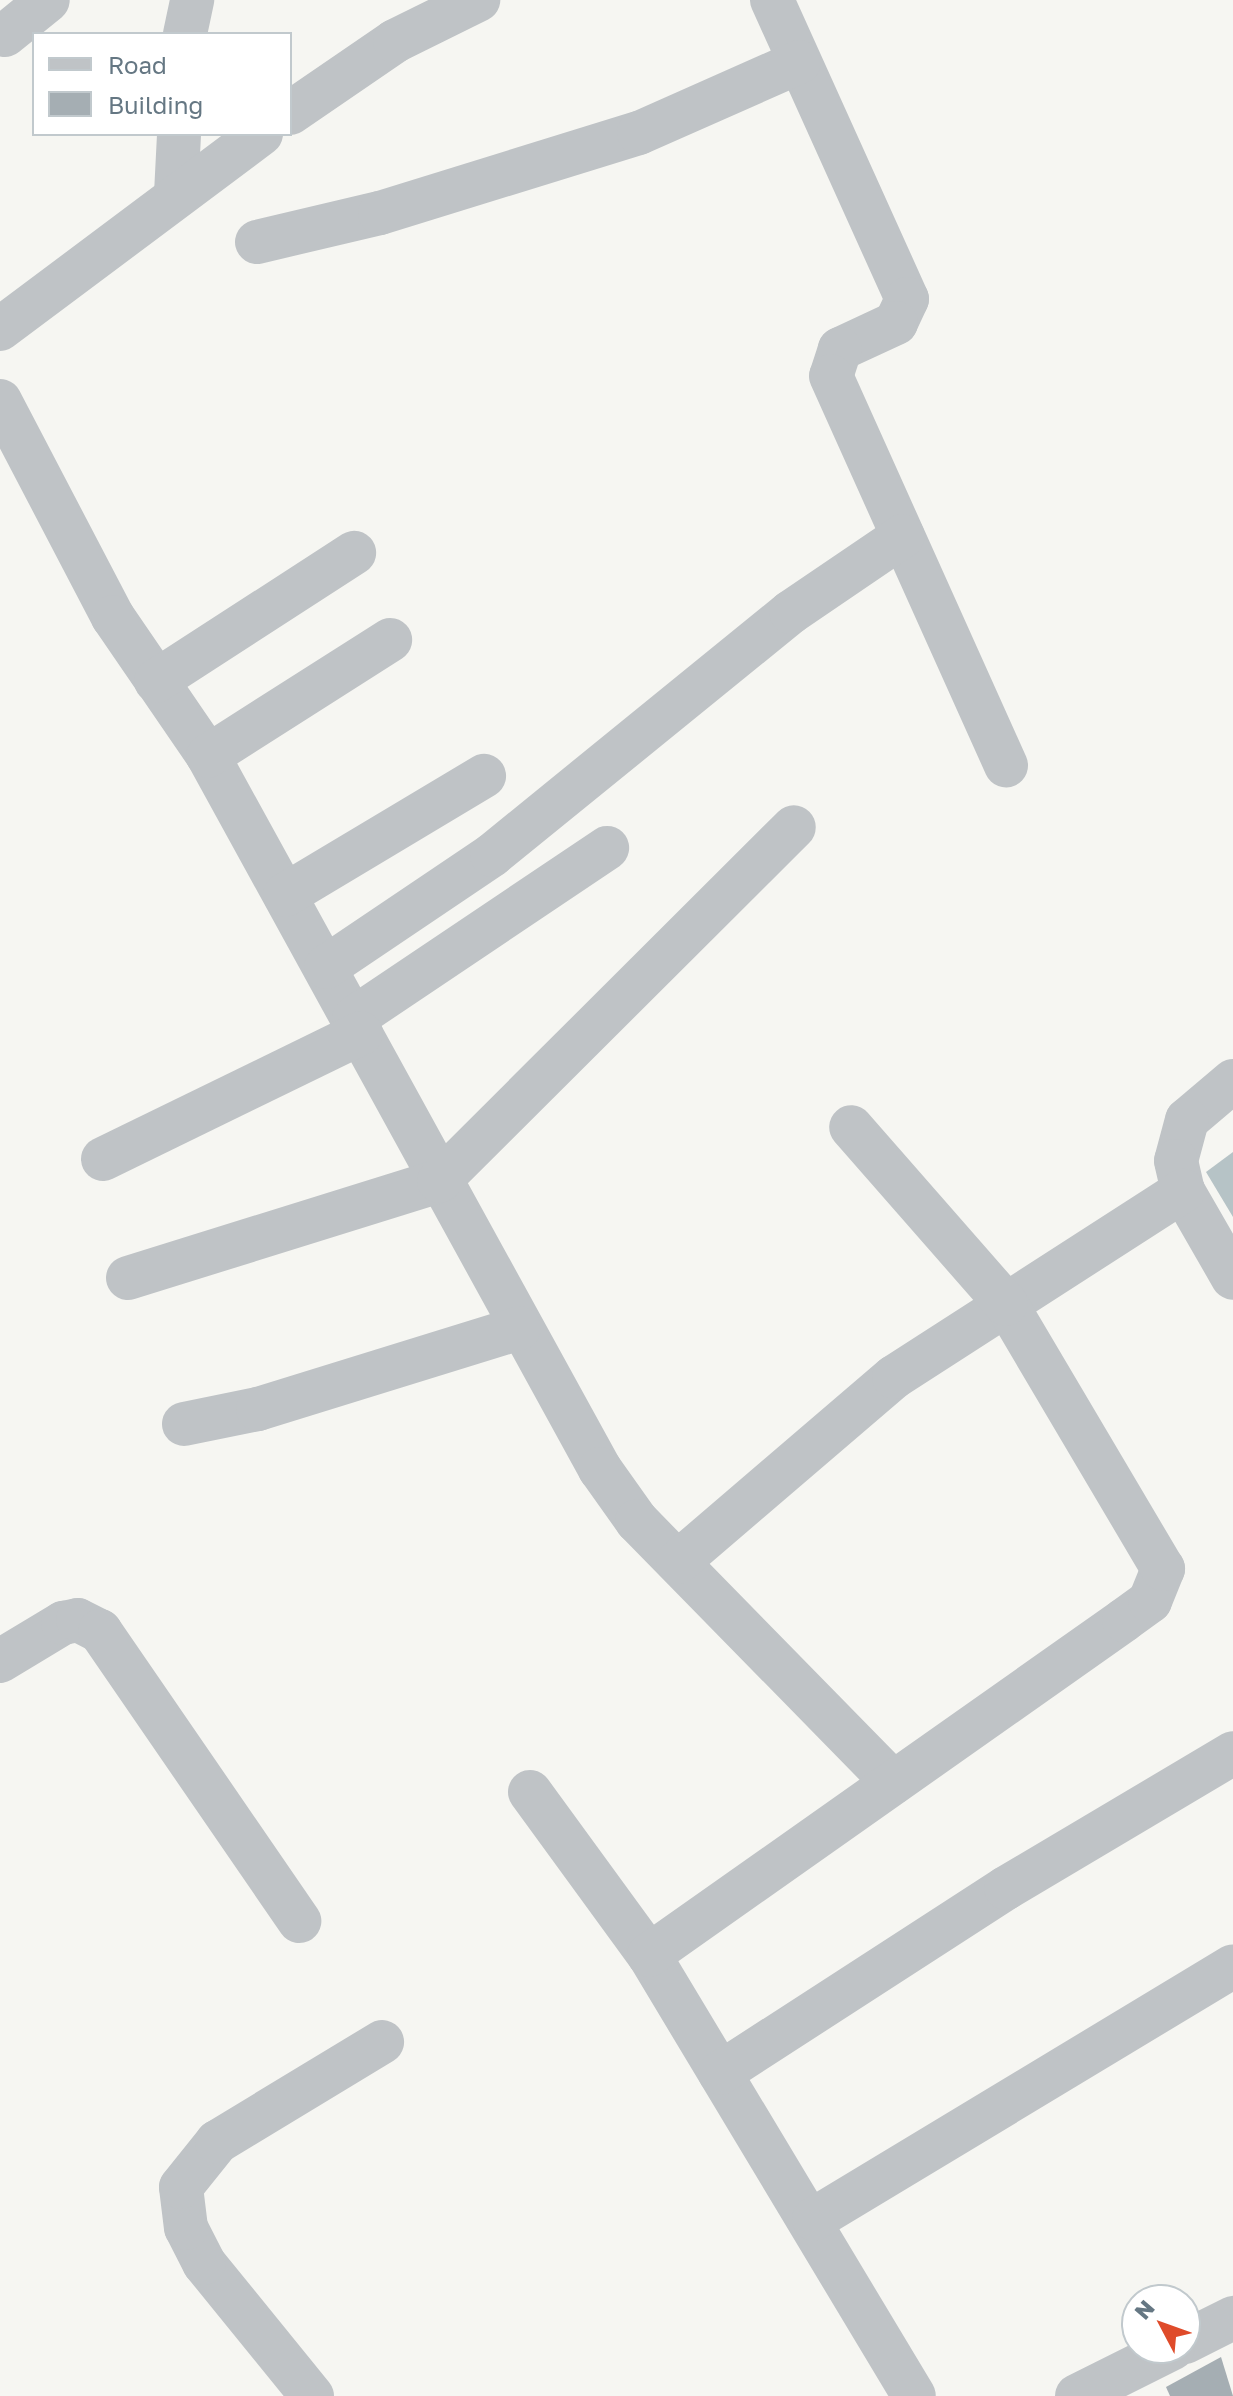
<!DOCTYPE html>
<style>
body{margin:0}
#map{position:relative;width:1233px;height:2396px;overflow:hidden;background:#f6f6f2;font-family:"Golos Text",sans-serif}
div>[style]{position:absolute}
.water>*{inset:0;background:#b6c3c6}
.building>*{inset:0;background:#a5aeb3}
.minor>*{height:44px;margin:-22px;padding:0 22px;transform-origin:22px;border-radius:22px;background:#bfc3c6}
span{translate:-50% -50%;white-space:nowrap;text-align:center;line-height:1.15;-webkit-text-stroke:8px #fff;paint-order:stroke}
.legend{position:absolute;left:32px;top:32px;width:260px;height:104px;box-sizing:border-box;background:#fff;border:2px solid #c1c9cd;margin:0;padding:10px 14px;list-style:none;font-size:24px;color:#657783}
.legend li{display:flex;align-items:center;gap:16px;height:40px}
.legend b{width:40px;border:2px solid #c1c9cd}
.north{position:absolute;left:1121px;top:2284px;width:80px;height:80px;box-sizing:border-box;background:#fff;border:2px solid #c1c9cd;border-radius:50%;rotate:311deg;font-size:22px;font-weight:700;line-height:32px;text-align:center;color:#657783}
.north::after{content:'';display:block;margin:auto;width:28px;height:36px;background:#df4b2a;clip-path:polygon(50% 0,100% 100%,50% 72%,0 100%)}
</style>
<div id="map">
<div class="water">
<i style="clip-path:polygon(1233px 1152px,1233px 1217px,1206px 1172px)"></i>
</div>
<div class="building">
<i style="clip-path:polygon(1221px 2357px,1233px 2396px,1170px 2396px,1166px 2387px)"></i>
</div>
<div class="minor">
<i style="left:772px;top:0;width:328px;rotate:65.7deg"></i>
<i style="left:907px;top:299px;width:26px;rotate:115deg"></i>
<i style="left:896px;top:323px;width:62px;rotate:155.1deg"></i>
<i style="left:840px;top:349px;width:28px;rotate:108deg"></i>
<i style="left:831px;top:376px;width:427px;rotate:65.8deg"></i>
<i style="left:185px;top:34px;width:35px;rotate:-78deg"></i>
<i style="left:5px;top:35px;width:55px;rotate:-39.1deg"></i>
<i style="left:290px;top:113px;width:127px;rotate:-34.4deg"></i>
<i style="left:395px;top:41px;width:93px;rotate:-26.3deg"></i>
<i style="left:176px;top:194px;width:60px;rotate:-87.1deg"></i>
<i style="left:257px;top:242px;width:126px;rotate:-13.3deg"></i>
<i style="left:380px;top:213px;width:271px;rotate:-17.2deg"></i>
<i style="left:639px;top:133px;width:175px;rotate:-23.9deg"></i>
<i style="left:0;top:329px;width:326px;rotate:-36.8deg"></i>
<i style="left:0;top:401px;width:244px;rotate:62.4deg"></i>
<i style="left:113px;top:617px;width:168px;rotate:55.6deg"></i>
<i style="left:208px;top:756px;width:814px;rotate:61.2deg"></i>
<i style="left:600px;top:1469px;width:64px;rotate:54.6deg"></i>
<i style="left:637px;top:1521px;width:366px;rotate:45.6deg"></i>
<i style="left:156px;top:681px;width:236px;rotate:-32.9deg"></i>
<i style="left:208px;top:756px;width:216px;rotate:-32.5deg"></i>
<i style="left:285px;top:895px;width:232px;rotate:-30.9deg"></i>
<i style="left:326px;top:967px;width:200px;rotate:-34deg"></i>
<i style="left:492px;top:855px;width:385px;rotate:-39.1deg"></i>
<i style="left:791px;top:612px;width:135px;rotate:-34.2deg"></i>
<i style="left:354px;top:1018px;width:305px;rotate:-33.9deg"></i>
<i style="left:1233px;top:1081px;width:60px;rotate:139.7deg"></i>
<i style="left:1187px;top:1120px;width:42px;rotate:105deg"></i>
<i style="left:1176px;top:1161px;width:31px;rotate:77deg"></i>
<i style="left:1183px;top:1191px;width:100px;rotate:60.1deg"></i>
<i style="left:103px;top:1159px;width:287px;rotate:-26deg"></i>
<i style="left:128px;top:1278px;width:326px;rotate:-17.3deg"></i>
<i style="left:439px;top:1181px;width:501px;rotate:-44.92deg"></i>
<i style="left:184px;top:1424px;width:76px;rotate:-11.5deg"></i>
<i style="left:258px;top:1409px;width:273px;rotate:-17.2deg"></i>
<i style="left:678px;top:1562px;width:284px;rotate:-40.6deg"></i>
<i style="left:894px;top:1377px;width:344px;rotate:-32.8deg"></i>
<i style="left:0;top:1661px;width:74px;rotate:-31.1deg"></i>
<i style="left:63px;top:1623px;width:15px;rotate:-11deg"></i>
<i style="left:78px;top:1620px;width:25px;rotate:27deg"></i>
<i style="left:100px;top:1631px;width:352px;rotate:55.5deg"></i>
<i style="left:530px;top:1792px;width:202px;rotate:53.9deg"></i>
<i style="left:649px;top:1955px;width:514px;rotate:59deg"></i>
<i style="left:649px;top:1955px;width:581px;rotate:-35.19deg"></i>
<i style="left:1124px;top:1620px;width:32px;rotate:-36deg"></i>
<i style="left:1150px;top:1601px;width:35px;rotate:-68deg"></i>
<i style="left:1163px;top:1569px;width:308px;rotate:-120.6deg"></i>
<i style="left:1006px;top:1304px;width:235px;rotate:-131.2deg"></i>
<i style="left:720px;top:2073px;width:341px;rotate:-32.9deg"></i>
<i style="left:1006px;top:1888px;width:264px;rotate:-30.7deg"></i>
<i style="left:814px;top:2219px;width:489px;rotate:-31.1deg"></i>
<i style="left:1185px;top:2342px;width:54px;rotate:-26.6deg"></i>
<i style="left:312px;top:2396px;width:171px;rotate:-129.1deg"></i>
<i style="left:204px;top:2263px;width:39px;rotate:-117deg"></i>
<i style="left:186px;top:2228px;width:41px;rotate:-97deg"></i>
<i style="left:181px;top:2187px;width:58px;rotate:-51.3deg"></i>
<i style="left:217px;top:2142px;width:193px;rotate:-31.2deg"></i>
<i style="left:1077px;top:2396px;width:107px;rotate:-26.6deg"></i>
</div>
<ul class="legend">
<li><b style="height:10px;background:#bfc3c6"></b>Road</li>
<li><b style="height:22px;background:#a5aeb3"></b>Building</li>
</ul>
<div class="north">N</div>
</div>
